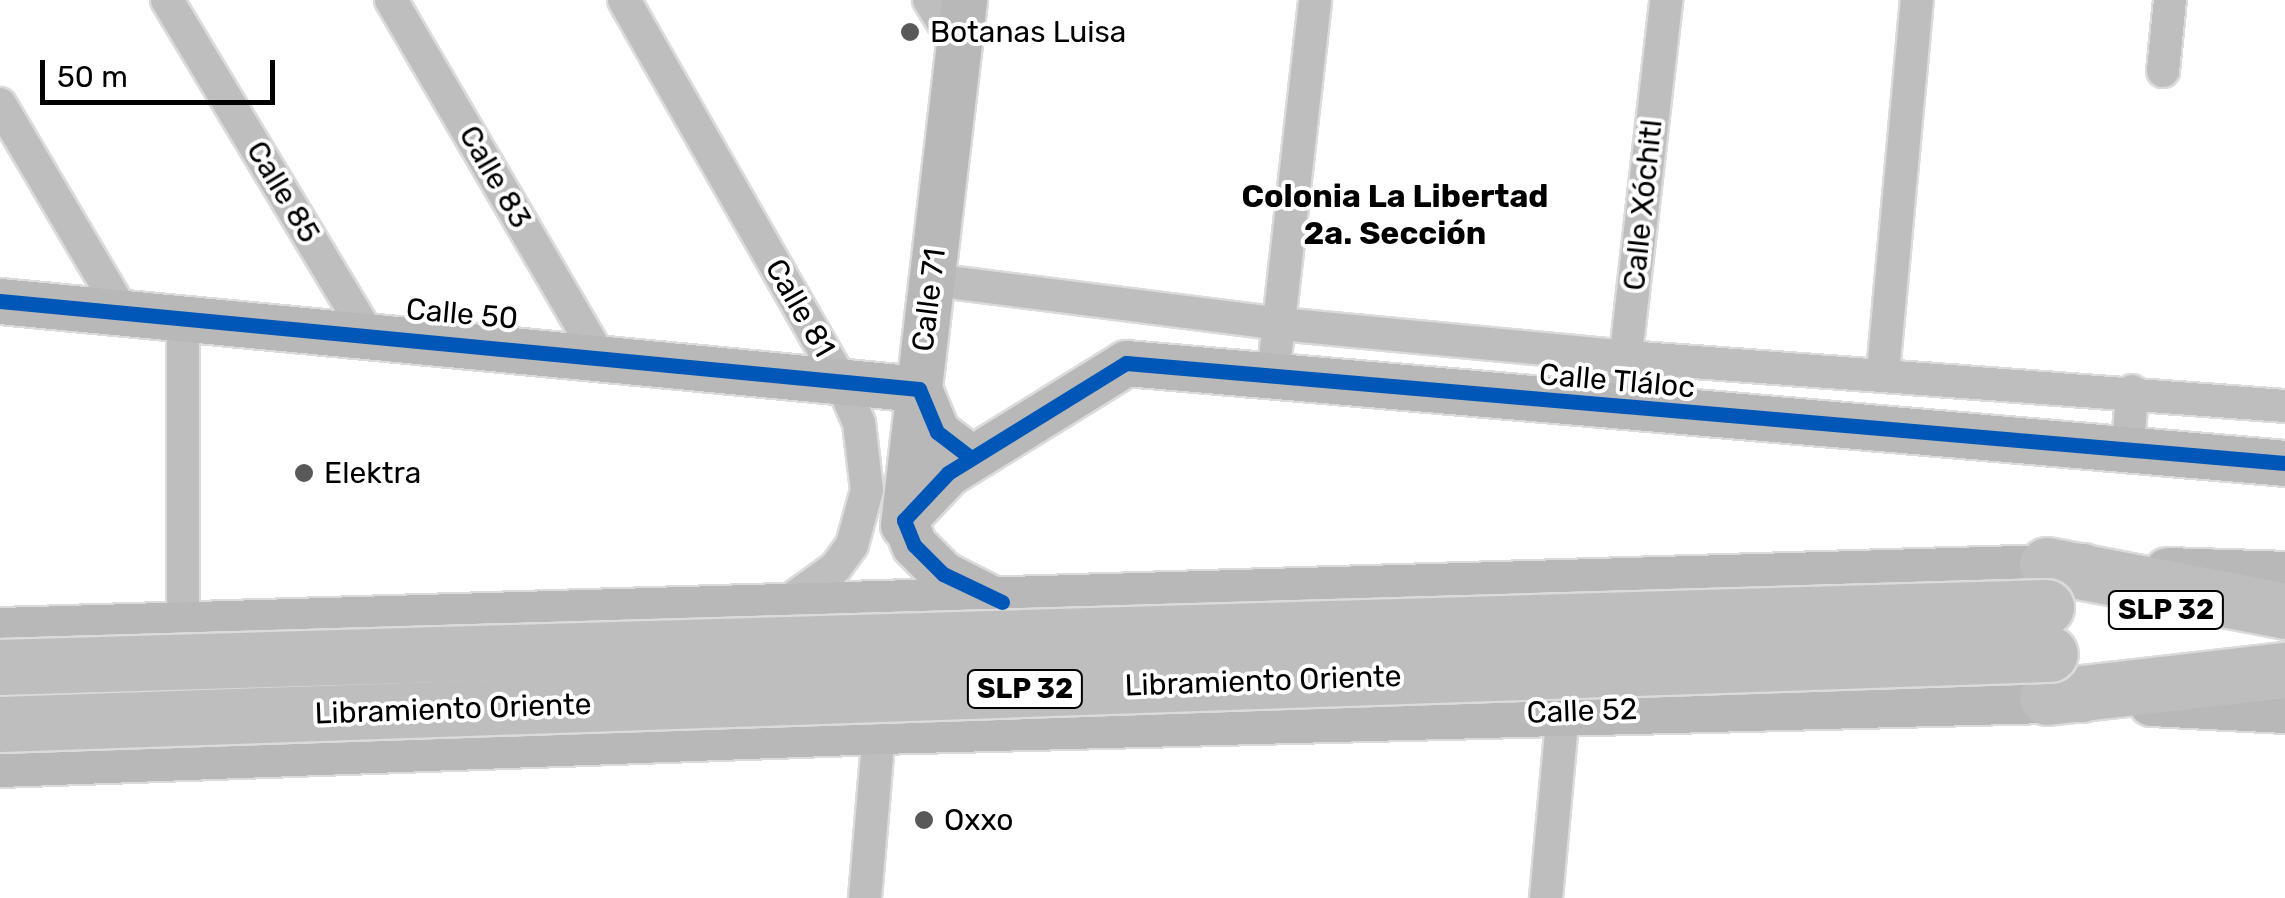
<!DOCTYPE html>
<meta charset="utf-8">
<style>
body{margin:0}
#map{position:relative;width:2285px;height:898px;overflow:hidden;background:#fff;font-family:Rubik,sans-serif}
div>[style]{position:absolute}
.roads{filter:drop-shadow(2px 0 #dbdbdb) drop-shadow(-2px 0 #dbdbdb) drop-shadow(0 2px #dbdbdb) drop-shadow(0 -2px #dbdbdb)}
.street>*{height:32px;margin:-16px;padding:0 16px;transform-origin:16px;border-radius:16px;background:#bebebe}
.secondary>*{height:45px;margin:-22.5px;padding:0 22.5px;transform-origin:22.5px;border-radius:22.5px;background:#b8b8b8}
.highway>*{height:55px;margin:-27.5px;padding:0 27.5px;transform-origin:27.5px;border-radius:27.5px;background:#bebebe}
.bridges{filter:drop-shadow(2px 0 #dbdbdb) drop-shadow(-2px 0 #dbdbdb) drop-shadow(0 2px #dbdbdb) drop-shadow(0 -2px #dbdbdb)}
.highway-bridge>*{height:55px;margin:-27.5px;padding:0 27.5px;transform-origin:27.5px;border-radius:27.5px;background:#bebebe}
.cycleway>*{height:15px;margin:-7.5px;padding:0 7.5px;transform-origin:7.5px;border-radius:7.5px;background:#0057b8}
.dots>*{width:28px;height:28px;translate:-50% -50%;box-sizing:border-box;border:5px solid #fff;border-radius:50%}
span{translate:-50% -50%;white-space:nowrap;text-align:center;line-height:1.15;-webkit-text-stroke:8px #fff;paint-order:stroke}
.shield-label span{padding:2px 8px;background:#fff;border:2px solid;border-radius:8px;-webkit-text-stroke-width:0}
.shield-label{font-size:28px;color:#000;font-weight:700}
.poi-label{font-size:30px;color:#000}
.left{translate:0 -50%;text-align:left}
.street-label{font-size:30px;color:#000}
.neighbourhood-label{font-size:32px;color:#000;font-weight:700}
.scale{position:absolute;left:40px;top:60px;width:235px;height:45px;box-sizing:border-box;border:5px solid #000;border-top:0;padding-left:12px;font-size:30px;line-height:35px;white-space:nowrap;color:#000;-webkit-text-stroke:8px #fff;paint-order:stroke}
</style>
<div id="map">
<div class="roads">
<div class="street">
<i style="left:167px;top:0;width:388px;rotate:59deg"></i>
<i style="left:391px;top:0;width:410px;rotate:59.7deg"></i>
<i style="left:624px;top:0;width:436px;rotate:60.3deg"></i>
<i style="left:840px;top:379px;width:48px;rotate:66.6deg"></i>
<i style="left:859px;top:423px;width:67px;rotate:83.2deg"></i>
<i style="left:867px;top:490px;width:57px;rotate:105.3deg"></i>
<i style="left:852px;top:545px;width:29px;rotate:126deg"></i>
<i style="left:835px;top:568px;width:62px;rotate:144.2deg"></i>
<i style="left:929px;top:0;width:57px;rotate:58deg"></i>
<i style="left:2163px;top:71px;width:71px;rotate:-84.4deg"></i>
<i style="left:0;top:104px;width:243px;rotate:59.5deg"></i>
<i style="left:932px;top:280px;width:351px;rotate:7.2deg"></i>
<i style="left:1280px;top:324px;width:349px;rotate:5.4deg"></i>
<i style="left:1627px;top:357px;width:660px;rotate:4.26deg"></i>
<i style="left:1883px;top:372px;width:374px;rotate:-84.8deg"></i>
<i style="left:1273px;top:376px;width:378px;rotate:-83.6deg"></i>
<i style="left:1623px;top:380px;width:382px;rotate:-83.5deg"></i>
<i style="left:2128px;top:449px;width:58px;rotate:-86.1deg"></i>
<i style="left:183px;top:624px;width:306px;rotate:-90deg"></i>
<i style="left:865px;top:898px;width:168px;rotate:-85.2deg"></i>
<i style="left:1546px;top:898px;width:187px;rotate:-84.8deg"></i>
</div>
<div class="secondary">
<i style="left:0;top:301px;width:923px;rotate:5.47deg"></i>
<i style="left:919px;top:389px;width:47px;rotate:67.3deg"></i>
<i style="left:937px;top:432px;width:43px;rotate:37.4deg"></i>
<i style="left:903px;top:525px;width:529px;rotate:-83.37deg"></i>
<i style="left:2167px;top:570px;width:118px;rotate:1.9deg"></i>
<i style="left:993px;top:599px;width:56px;rotate:-153.4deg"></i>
<i style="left:943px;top:574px;width:41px;rotate:-135deg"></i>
<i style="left:914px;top:545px;width:27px;rotate:-112deg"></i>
<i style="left:904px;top:520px;width:64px;rotate:-46.9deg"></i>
<i style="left:948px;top:473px;width:209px;rotate:-31.7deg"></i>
<i style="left:1126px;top:363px;width:1163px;rotate:4.93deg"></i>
<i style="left:0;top:630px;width:2084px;rotate:-1.76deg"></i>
<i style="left:2151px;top:703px;width:134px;rotate:3deg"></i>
<i style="left:0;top:764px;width:880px;rotate:-2.15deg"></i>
<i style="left:879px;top:731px;width:1203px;rotate:-1.52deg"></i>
</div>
<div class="highway">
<i style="left:2047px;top:565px;width:242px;rotate:10.9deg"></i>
<i style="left:2047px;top:697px;width:240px;rotate:-6.5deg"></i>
</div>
</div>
<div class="bridges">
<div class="highway-bridge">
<i style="left:0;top:667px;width:2047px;rotate:-1.68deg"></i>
<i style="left:0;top:724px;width:2051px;rotate:-1.96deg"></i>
</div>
</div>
<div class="cycleway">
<i style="left:0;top:301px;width:923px;rotate:5.47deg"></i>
<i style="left:919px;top:389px;width:47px;rotate:67.3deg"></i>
<i style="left:937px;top:432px;width:43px;rotate:37.4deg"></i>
<i style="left:1002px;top:602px;width:65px;rotate:-154.6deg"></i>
<i style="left:943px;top:574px;width:41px;rotate:-135deg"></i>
<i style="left:914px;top:545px;width:27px;rotate:-112deg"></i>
<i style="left:904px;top:520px;width:64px;rotate:-46.9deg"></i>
<i style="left:948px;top:473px;width:209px;rotate:-31.7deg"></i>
<i style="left:1126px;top:363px;width:1163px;rotate:4.93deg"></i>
</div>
<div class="dots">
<i style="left:910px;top:32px;background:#595959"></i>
<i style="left:304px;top:473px;background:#595959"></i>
<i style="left:924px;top:820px;background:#595959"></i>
</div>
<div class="shield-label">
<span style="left:2166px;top:610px">SLP 32</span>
<span style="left:1025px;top:689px">SLP 32</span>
</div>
<div class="poi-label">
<span class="left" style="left:930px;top:32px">Botanas Luisa</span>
<span class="left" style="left:324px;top:473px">Elektra</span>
<span class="left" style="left:944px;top:820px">Oxxo</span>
</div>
<div class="street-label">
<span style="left:495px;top:177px;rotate:60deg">Calle 83</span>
<span style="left:283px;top:192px;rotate:59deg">Calle 85</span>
<span style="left:1643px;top:205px;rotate:-84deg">Calle Xóchitl</span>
<span style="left:929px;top:300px;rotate:-83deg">Calle 71</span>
<span style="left:800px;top:308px;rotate:60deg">Calle 81</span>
<span style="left:462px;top:314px;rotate:5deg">Calle 50</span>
<span style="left:1617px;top:381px;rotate:5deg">Calle Tláloc</span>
<span style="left:1263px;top:681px;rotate:-2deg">Libramiento Oriente</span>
<span style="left:453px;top:709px;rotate:-2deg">Libramiento Oriente</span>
<span style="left:1582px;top:711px;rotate:-2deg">Calle 52</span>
</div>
<div class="neighbourhood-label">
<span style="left:1395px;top:215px">Colonia La Libertad<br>2a. Sección</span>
</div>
<div class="scale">50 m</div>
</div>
